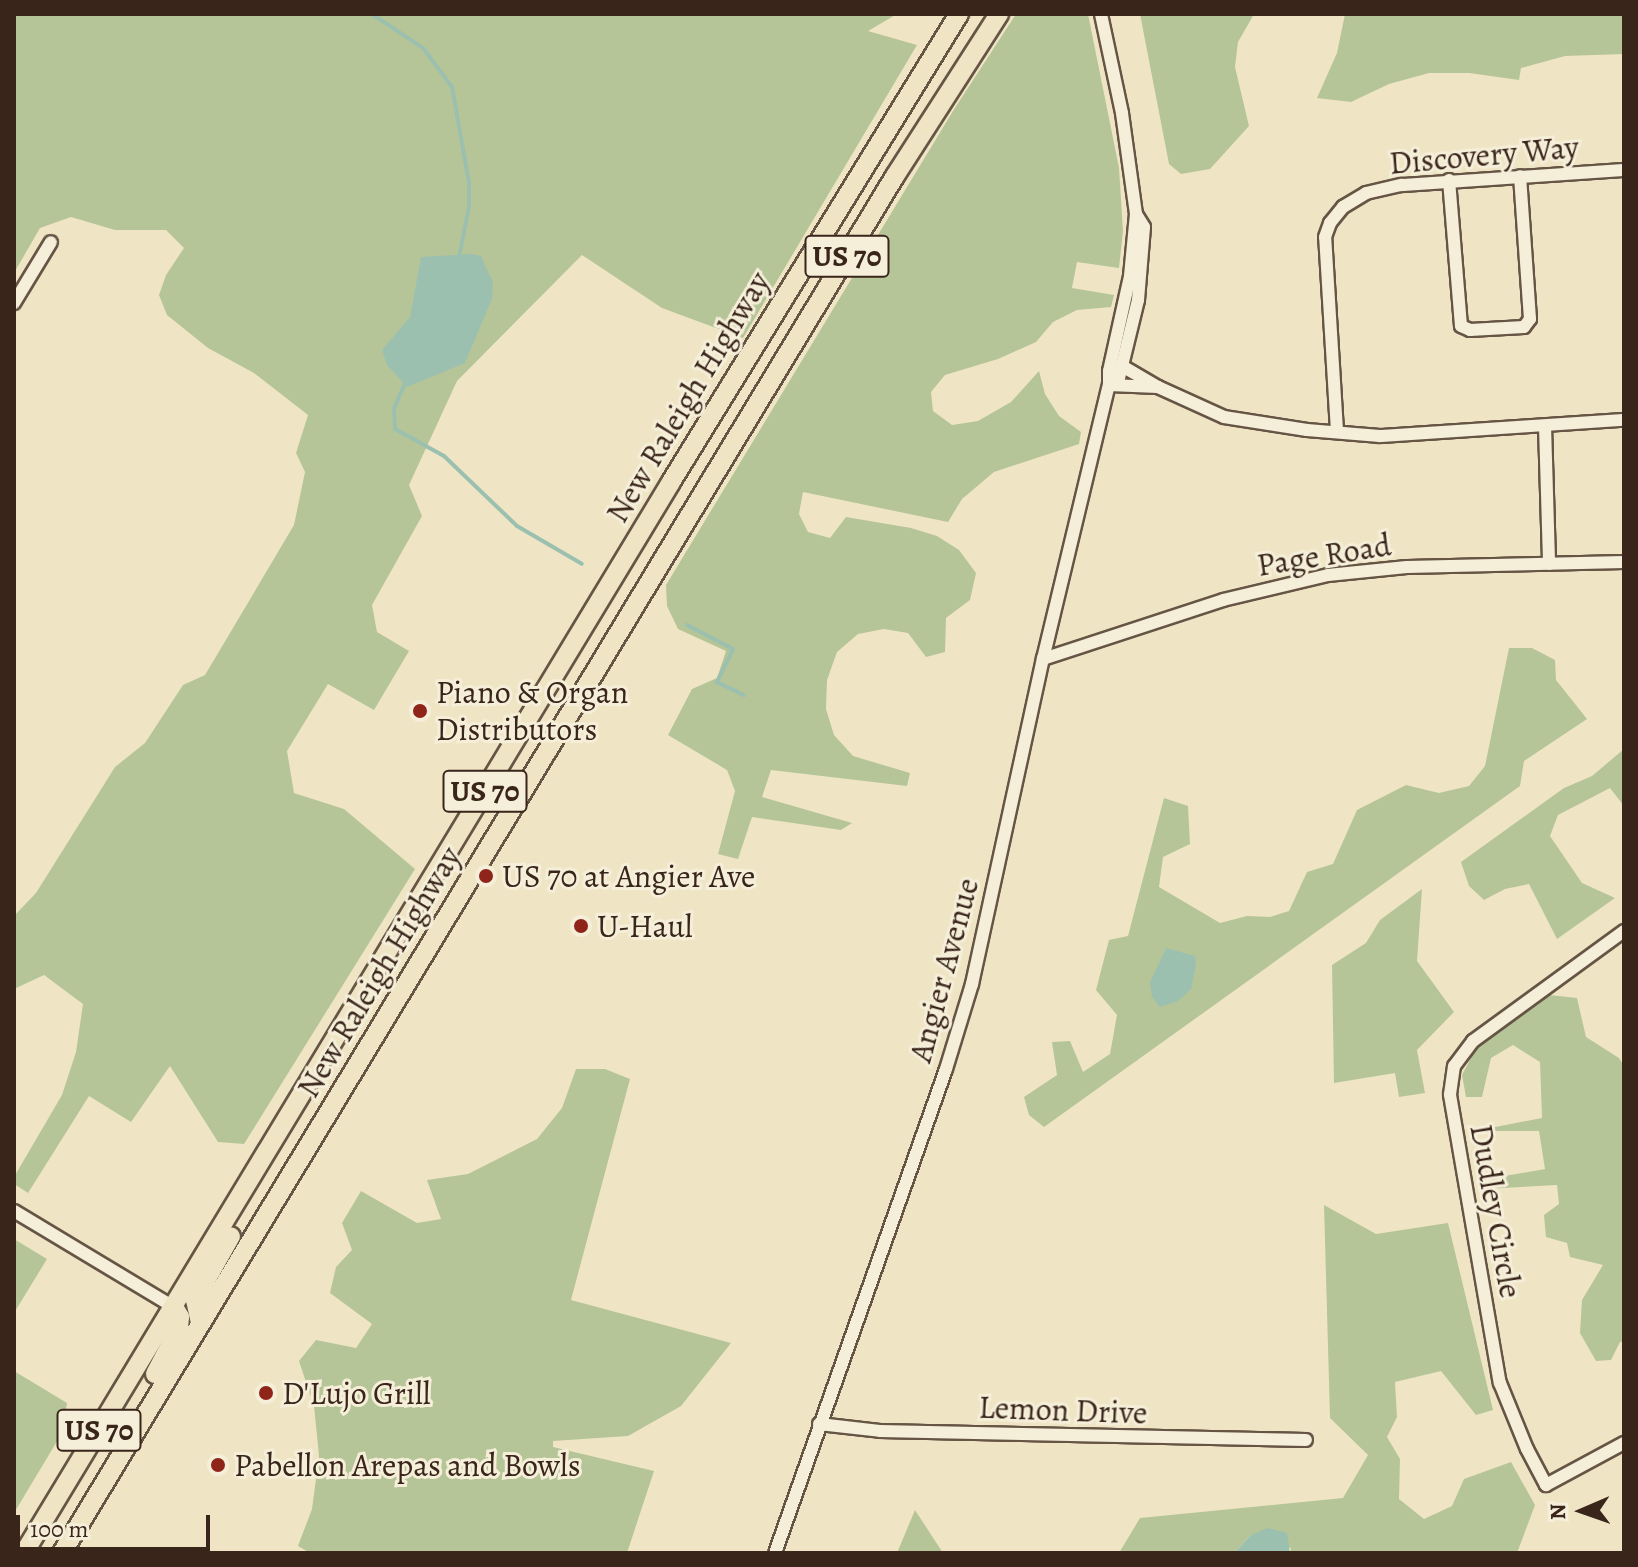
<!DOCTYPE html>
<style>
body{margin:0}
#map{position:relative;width:1638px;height:1567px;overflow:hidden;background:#efe5c5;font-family:Alegreya,serif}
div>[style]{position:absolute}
.green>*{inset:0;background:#b6c597}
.water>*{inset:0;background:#9bc0af}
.stream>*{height:4px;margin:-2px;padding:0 2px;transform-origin:2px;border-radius:2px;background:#9bc0af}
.roads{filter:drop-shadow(2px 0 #665545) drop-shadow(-2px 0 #665545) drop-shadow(0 2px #665545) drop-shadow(0 -2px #665545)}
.minor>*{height:12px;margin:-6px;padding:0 6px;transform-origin:6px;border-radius:6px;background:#f5eed9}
.highway>*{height:18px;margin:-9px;padding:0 9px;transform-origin:9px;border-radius:9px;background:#efe5c5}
.dots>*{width:22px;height:22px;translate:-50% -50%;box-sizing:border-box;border:4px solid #f5eed9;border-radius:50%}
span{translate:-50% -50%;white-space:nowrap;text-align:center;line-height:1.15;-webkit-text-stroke:6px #f5eed9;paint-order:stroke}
.shield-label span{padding:2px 6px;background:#f5eed9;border:2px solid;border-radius:6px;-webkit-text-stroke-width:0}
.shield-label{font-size:30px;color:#39251a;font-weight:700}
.street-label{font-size:32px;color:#39251a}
.poi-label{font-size:32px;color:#39251a}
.left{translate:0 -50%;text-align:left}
.frame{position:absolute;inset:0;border:16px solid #39251a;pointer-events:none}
.north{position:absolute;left:1542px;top:1471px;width:80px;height:80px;-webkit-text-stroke:6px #f5eed9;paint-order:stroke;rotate:268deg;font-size:22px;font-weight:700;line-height:32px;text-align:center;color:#39251a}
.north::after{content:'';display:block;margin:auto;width:28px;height:36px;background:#39251a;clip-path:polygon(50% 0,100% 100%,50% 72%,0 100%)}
.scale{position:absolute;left:16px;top:1515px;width:194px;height:36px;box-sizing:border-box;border:4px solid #39251a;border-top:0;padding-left:10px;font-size:24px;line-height:28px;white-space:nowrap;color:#39251a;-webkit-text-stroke:6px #f5eed9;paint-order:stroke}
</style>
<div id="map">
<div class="green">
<i style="clip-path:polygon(14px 14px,897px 14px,868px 31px,917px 45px,743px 338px,662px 308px,582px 255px,457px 381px,409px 485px,422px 516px,372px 605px,377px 632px,409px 651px,374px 710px,328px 684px,287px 751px,294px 793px,344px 809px,415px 869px,244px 1144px,218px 1142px,170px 1066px,131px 1122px,89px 1096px,28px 1193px,14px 1184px,14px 1177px,62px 1095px,76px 1052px,83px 1004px,44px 975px,14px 989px,14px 916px,36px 893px,115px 767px,145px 743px,183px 685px,205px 675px,252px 596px,294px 525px,305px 472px,296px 453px,308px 415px,254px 373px,208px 348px,167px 315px,159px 295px,166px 275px,184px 248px,166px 230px,115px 230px,71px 217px,40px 228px,14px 273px)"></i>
<i style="clip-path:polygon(1016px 14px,1088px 14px,1119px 168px,1123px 231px,1119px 268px,1077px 262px,1072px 288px,1114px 295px,1111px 307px,1077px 310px,1053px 322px,1036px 342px,998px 359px,945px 375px,931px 392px,933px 411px,952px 425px,978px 421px,1011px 402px,1039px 371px,1045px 394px,1059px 416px,1081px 432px,1079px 444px,994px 472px,962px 499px,948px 522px,803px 492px,799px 514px,808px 532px,830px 538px,846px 517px,911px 528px,937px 536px,959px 550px,976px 573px,970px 600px,946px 618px,945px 652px,926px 657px,908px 633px,884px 629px,858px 634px,837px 652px,827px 680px,826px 709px,834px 735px,853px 756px,910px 773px,907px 786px,771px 770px,762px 797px,852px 823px,841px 830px,752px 817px,738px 859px,718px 854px,735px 791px,727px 770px,668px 735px,692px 689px,717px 678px,726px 651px,678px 629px,667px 606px,666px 585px,953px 111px)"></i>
<i style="clip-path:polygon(1140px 14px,1254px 14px,1238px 42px,1235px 67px,1249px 126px,1210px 169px,1181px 174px,1169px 164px)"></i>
<i style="clip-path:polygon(1345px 14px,1624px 14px,1624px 54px,1565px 56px,1521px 68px,1519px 80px,1469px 73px,1429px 73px,1389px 84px,1351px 102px,1317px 98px,1337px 53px)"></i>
<i style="clip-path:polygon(1509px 648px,1532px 648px,1555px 660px,1556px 680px,1587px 719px,1524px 761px,1520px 786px,1044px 1127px,1029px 1115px,1024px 1097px,1057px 1075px,1052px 1042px,1070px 1041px,1083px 1072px,1110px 1054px,1117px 1015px,1096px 990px,1109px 940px,1128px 936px,1164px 798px,1188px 806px,1190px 844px,1163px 857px,1159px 887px,1220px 923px,1247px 916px,1270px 917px,1289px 911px,1307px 872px,1333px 864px,1357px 810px,1406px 785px,1439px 793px,1469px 786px,1485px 766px)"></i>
<i style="clip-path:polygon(1624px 749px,1624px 806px,1610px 788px,1558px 815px,1550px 836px,1582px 883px,1615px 898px,1557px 939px,1529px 884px,1505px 889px,1484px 900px,1469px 886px,1461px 862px,1564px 788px,1592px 776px)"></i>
<i style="clip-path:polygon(1422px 889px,1417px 961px,1454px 1012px,1417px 1050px,1425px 1093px,1399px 1097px,1395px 1073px,1334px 1083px,1332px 965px,1366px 943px,1380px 920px)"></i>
<i style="clip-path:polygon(1549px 995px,1577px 998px,1586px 1037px,1619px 1058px,1624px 1066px,1624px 1341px,1620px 1342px,1611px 1360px,1596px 1361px,1580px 1333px,1582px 1300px,1603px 1265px,1570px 1257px,1567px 1243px,1546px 1237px,1544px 1215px,1559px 1204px,1557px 1185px,1485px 1189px,1493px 1178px,1545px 1169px,1539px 1131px,1475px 1131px,1542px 1118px,1540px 1062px,1513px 1045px,1491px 1058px,1482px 1097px,1466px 1097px,1462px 1075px,1475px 1050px)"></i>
<i style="clip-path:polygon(576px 1069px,605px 1069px,630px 1079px,571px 1300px,731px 1343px,681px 1406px,628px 1436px,553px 1441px,553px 1447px,654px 1471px,627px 1553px,310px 1553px,298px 1546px,312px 1509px,319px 1456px,314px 1406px,299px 1361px,316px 1340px,356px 1348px,372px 1324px,330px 1293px,336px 1267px,352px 1250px,342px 1223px,361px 1191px,417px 1223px,441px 1219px,427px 1180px,468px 1174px,537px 1139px,562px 1108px)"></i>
<i style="clip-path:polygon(1324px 1205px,1376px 1234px,1448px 1223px,1493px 1410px,1476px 1415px,1441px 1371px,1395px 1382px,1397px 1417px,1387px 1437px,1400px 1459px,1399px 1499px,1424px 1519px,1452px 1506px,1464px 1479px,1511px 1462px,1535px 1505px,1517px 1553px,1290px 1553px,1291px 1548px,1251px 1535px,1234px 1553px,1119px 1553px,1140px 1518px,1343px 1498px,1368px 1455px,1330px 1418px)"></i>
<i style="clip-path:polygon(14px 1239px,47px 1259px,14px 1313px)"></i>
<i style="clip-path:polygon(14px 1371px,67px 1403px,62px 1433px,14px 1513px)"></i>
<i style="clip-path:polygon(915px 1510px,943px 1553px,897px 1553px)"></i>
</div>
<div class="water">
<i style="clip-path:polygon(472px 254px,481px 256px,493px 283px,492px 299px,465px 363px,407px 387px,387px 365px,382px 350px,410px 317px,421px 257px)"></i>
<i style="clip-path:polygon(1166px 948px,1195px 956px,1196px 964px,1191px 989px,1178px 1001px,1160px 1007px,1152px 997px,1150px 982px)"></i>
<i style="clip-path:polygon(1268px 1528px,1287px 1533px,1290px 1553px,1234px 1553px,1251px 1535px)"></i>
</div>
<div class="stream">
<i style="left:372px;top:14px;width:61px;rotate:33.7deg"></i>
<i style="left:423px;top:48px;width:49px;rotate:53.4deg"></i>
<i style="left:452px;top:87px;width:97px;rotate:79.9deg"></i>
<i style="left:469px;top:182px;width:25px;rotate:90deg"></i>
<i style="left:469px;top:207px;width:51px;rotate:101.3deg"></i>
<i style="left:405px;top:383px;width:28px;rotate:113deg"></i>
<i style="left:394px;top:409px;width:20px;rotate:87deg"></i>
<i style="left:395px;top:429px;width:56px;rotate:28.9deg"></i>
<i style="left:444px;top:456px;width:101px;rotate:43.8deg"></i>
<i style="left:517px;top:526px;width:75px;rotate:30.3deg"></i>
<i style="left:687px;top:625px;width:52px;rotate:27.6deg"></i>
<i style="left:733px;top:649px;width:37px;rotate:116deg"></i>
<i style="left:717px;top:682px;width:30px;rotate:26deg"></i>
</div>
<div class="roads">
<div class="minor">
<i style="left:1449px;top:180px;width:146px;rotate:85.3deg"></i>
<i style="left:1461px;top:326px;width:10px;rotate:24deg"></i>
<i style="left:1470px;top:330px;width:54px;rotate:-3.2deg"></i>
<i style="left:1524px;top:327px;width:10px;rotate:-53deg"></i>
<i style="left:1530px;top:319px;width:143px;rotate:-94deg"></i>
<i style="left:14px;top:303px;width:71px;rotate:-58.8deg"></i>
<i style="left:1122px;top:366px;width:42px;rotate:30.3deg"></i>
<i style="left:1158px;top:387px;width:72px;rotate:24.4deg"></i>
<i style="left:1224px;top:417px;width:84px;rotate:8.9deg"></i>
<i style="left:1307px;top:430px;width:73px;rotate:4.7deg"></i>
<i style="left:1380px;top:436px;width:245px;rotate:-3.8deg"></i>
<i style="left:1109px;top:385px;width:12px;rotate:-35deg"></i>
<i style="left:1119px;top:378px;width:80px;rotate:-76.3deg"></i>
<i style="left:1138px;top:300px;width:73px;rotate:-85.3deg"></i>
<i style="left:1144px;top:227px;width:15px;rotate:-122deg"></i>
<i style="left:1109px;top:385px;width:49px;rotate:2.3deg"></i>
<i style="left:1545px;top:426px;width:138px;rotate:88.3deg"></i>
<i style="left:1337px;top:431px;width:194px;rotate:-93.5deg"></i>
<i style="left:1325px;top:237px;width:15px;rotate:-70deg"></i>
<i style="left:1330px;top:223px;width:21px;rotate:-51deg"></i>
<i style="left:1343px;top:207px;width:27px;rotate:-31deg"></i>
<i style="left:1366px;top:193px;width:37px;rotate:-13deg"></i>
<i style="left:1402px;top:185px;width:223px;rotate:-3.9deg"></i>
<i style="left:1043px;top:659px;width:189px;rotate:-18.1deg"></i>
<i style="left:1223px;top:600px;width:108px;rotate:-13.4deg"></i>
<i style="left:1328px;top:575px;width:79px;rotate:-5.8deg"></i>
<i style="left:1407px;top:567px;width:217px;rotate:-1.3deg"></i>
<i style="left:1624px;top:931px;width:187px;rotate:143.9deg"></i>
<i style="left:1473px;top:1041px;width:31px;rotate:127deg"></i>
<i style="left:1454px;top:1066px;width:29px;rotate:98deg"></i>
<i style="left:1450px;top:1095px;width:292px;rotate:80.2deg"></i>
<i style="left:1500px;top:1383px;width:71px;rotate:67.8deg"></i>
<i style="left:1527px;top:1449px;width:41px;rotate:62.2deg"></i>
<i style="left:1546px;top:1485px;width:89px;rotate:-28.3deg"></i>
<i style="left:14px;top:1211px;width:187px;rotate:31deg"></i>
<i style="left:819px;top:1424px;width:61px;rotate:6.5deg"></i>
<i style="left:880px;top:1431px;width:426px;rotate:1.2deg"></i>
<i style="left:775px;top:1553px;width:513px;rotate:-70.54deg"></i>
<i style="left:946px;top:1069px;width:89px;rotate:-73deg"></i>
<i style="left:972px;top:984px;width:333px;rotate:-77.7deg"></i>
<i style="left:1043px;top:659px;width:282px;rotate:-76.5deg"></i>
<i style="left:1109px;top:385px;width:14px;rotate:-90deg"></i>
<i style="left:1109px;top:371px;width:97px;rotate:-77.5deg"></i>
<i style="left:1130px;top:276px;width:62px;rotate:-84.5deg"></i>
<i style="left:1136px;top:214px;width:102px;rotate:-97.9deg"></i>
<i style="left:1122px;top:113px;width:101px;rotate:-102deg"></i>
</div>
<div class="highway">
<i style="left:200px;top:1323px;width:24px;rotate:-102deg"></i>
<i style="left:195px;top:1300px;width:73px;rotate:-60.6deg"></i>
<i style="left:155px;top:1374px;width:52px;rotate:-62.4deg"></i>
<i style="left:179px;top:1328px;width:11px;rotate:-85deg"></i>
<i style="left:180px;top:1317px;width:12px;rotate:-121deg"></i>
<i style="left:24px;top:1553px;width:1251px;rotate:-58.86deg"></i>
<i style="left:671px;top:482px;width:550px;rotate:-58.39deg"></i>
<i style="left:62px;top:1553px;width:1609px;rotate:-58.83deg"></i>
<i style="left:895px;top:176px;width:193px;rotate:-57.3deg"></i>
</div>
</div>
<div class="dots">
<i style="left:420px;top:711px;background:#8f2418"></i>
<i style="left:486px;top:876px;background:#8f2418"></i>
<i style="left:581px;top:926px;background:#8f2418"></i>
<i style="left:266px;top:1393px;background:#8f2418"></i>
<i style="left:218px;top:1465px;background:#8f2418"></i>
</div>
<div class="shield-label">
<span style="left:847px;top:256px">US 70</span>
<span style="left:485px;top:791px">US 70</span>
<span style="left:99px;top:1430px">US 70</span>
</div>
<div class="street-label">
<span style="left:1484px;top:155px;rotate:-5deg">Discovery Way</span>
<span style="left:688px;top:397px;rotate:-59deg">New Raleigh Highway</span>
<span style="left:1324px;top:555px;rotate:-9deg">Page Road</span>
<span style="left:944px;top:970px;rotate:-75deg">Angier Avenue</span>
<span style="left:379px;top:972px;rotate:-59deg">New Raleigh Highway</span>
<span style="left:1496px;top:1211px;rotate:80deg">Dudley Circle</span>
<span style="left:1063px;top:1410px;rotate:2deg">Lemon Drive</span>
</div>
<div class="poi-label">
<span class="left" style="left:436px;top:711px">Piano &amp; Organ<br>Distributors</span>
<span class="left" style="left:502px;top:876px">US 70 at Angier Ave</span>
<span class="left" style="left:597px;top:926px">U-Haul</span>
<span class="left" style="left:282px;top:1393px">D'Lujo Grill</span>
<span class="left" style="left:234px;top:1465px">Pabellon Arepas and Bowls</span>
</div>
<div class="frame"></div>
<div class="north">N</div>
<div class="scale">100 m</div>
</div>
